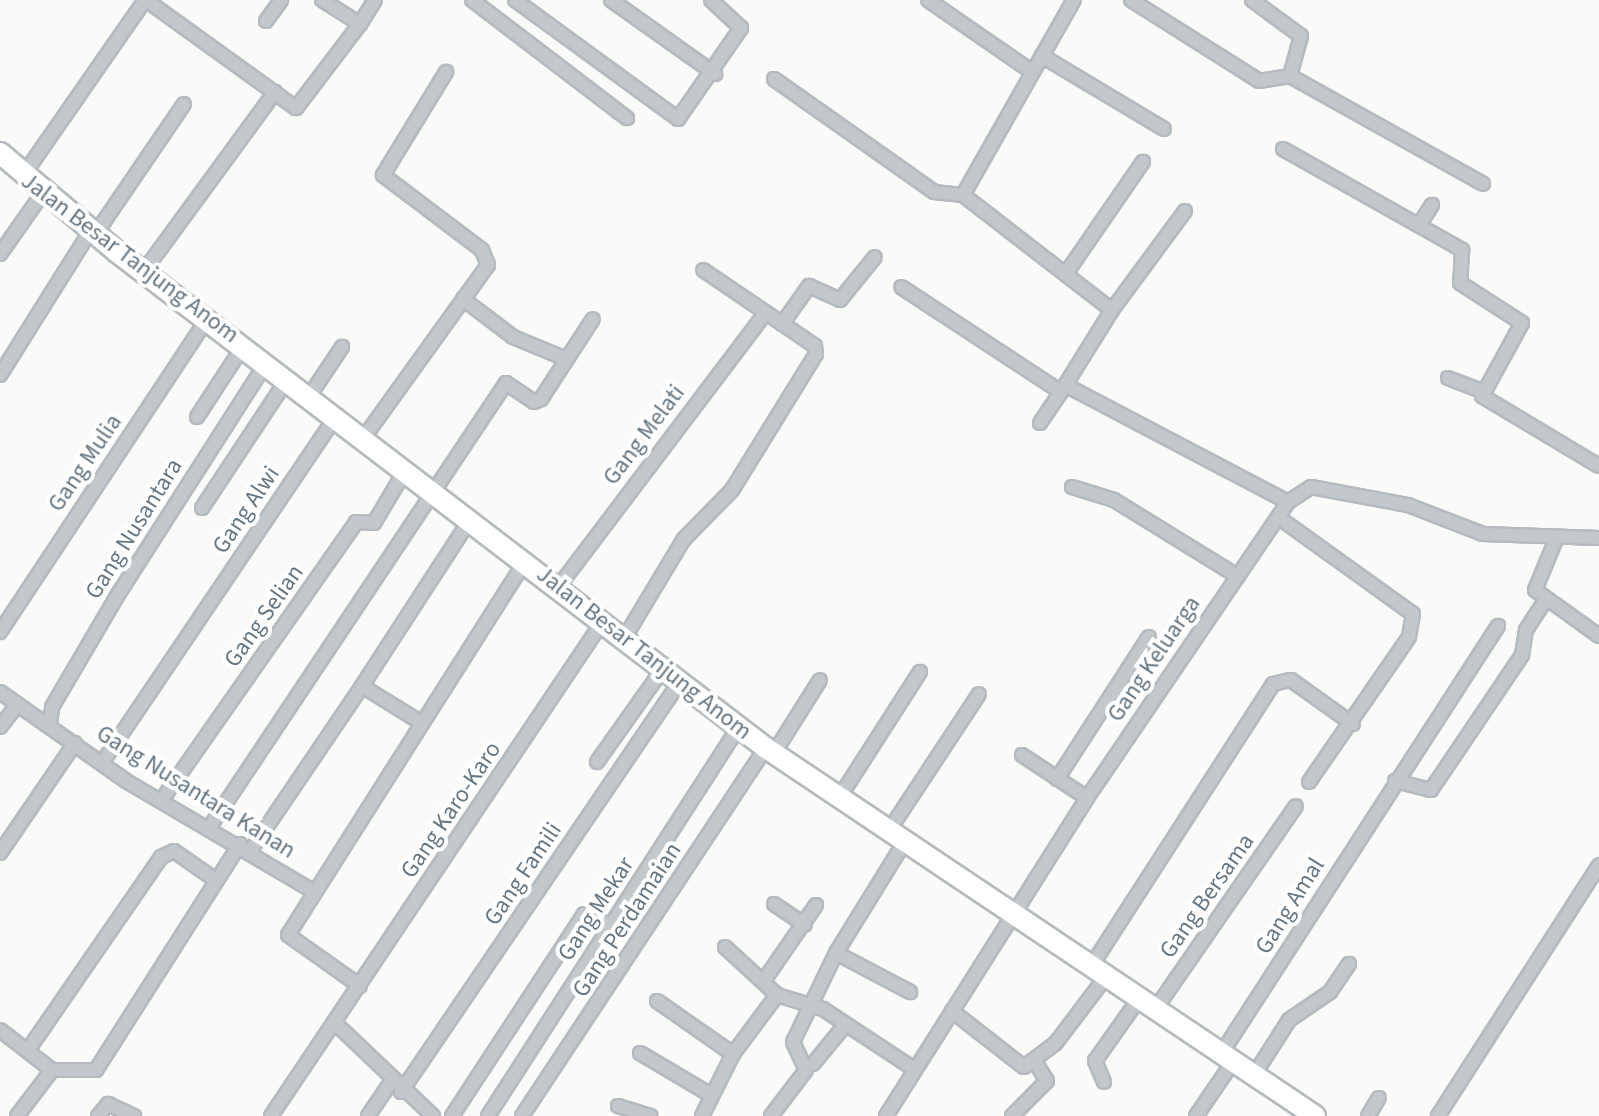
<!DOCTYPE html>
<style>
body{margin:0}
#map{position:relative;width:1599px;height:1116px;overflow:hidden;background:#fafaf8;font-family:"Source Sans 3",sans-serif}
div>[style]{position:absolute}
.roads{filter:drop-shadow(2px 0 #b5babe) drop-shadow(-2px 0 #b5babe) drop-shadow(0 2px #b5babe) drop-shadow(0 -2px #b5babe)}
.minor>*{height:12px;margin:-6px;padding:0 6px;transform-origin:6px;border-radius:6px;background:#c3c8cc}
.primary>*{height:20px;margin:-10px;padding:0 10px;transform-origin:10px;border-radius:10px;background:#fff}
span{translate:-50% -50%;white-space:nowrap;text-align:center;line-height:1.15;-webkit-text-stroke:8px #fff;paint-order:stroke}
.street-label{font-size:24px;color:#657683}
</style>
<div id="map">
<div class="roads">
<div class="minor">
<i style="left:146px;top:0;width:185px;rotate:35.8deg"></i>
<i style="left:296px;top:108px;width:106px;rotate:-52.7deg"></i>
<i style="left:322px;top:0;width:45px;rotate:32.3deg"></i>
<i style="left:360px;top:24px;width:28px;rotate:-58deg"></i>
<i style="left:472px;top:0;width:195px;rotate:37.3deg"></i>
<i style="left:515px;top:0;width:202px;rotate:36.1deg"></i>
<i style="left:678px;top:119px;width:111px;rotate:-55.3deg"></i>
<i style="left:741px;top:28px;width:41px;rotate:-137deg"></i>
<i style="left:611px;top:0;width:128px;rotate:35.4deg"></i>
<i style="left:928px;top:0;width:125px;rotate:34.6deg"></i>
<i style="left:1131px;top:0;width:151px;rotate:32.3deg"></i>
<i style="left:1259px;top:81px;width:31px;rotate:-9deg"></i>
<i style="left:1290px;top:76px;width:221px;rotate:29.2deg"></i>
<i style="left:1252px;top:0;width:61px;rotate:36.3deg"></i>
<i style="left:1301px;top:36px;width:41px;rotate:105.4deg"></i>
<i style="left:266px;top:21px;width:26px;rotate:-54deg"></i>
<i style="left:1042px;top:56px;width:142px;rotate:30.9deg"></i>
<i style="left:774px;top:79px;width:196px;rotate:35.2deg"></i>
<i style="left:934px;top:192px;width:29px;rotate:6deg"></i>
<i style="left:963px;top:195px;width:188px;rotate:37.7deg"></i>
<i style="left:1112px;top:310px;width:97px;rotate:121.9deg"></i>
<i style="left:1061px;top:392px;width:191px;rotate:-146.7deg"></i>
<i style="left:1283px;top:149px;width:206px;rotate:29.4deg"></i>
<i style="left:1462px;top:250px;width:33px;rotate:93deg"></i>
<i style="left:1460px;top:283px;width:74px;rotate:32.8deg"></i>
<i style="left:1522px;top:323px;width:83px;rotate:118.7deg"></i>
<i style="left:1482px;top:396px;width:136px;rotate:30.9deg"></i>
<i style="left:22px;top:177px;width:216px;rotate:-55.2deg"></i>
<i style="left:963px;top:195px;width:224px;rotate:-60.4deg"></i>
<i style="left:1419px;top:225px;width:24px;rotate:-57deg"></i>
<i style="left:96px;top:233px;width:156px;rotate:-55.7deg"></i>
<i style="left:0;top:254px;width:73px;rotate:-55deg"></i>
<i style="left:144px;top:271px;width:222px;rotate:-53.8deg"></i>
<i style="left:1067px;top:272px;width:134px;rotate:-55.4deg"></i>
<i style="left:463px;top:299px;width:63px;rotate:37.2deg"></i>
<i style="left:513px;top:337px;width:57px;rotate:22.5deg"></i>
<i style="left:1112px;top:310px;width:123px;rotate:-53.6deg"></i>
<i style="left:782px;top:324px;width:47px;rotate:-54.6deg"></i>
<i style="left:809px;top:286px;width:34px;rotate:24deg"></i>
<i style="left:840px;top:300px;width:55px;rotate:-50.9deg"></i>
<i style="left:0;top:375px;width:171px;rotate:-57.9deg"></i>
<i style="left:1448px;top:378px;width:33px;rotate:21deg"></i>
<i style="left:1069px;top:387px;width:247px;rotate:27.7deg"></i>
<i style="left:310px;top:395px;width:58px;rotate:-56.3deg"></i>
<i style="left:197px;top:417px;width:86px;rotate:-56.9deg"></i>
<i style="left:1040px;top:423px;width:37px;rotate:-56deg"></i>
<i style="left:365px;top:436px;width:211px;rotate:-54.3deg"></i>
<i style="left:488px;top:265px;width:16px;rotate:-112deg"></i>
<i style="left:482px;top:250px;width:124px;rotate:-142.9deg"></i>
<i style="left:383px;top:175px;width:121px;rotate:-58.5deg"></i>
<i style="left:1072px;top:487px;width:44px;rotate:17.2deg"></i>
<i style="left:1114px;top:500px;width:145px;rotate:31.7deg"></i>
<i style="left:202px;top:508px;width:156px;rotate:-56.5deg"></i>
<i style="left:1278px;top:517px;width:166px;rotate:35.7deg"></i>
<i style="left:1413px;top:614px;width:23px;rotate:100deg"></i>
<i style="left:1409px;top:637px;width:176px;rotate:124.6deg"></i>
<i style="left:1557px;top:537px;width:57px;rotate:112.5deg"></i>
<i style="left:1535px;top:590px;width:79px;rotate:35.7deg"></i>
<i style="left:559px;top:586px;width:343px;rotate:-52.9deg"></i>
<i style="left:0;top:632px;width:375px;rotate:-56.5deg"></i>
<i style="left:625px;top:637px;width:114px;rotate:-59deg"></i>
<i style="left:684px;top:539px;width:69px;rotate:-45.6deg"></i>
<i style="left:732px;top:490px;width:160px;rotate:-58.3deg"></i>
<i style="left:816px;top:354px;width:8px;rotate:-97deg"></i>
<i style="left:815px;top:346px;width:135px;rotate:-145.8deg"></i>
<i style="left:362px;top:686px;width:200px;rotate:-57deg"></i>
<i style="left:0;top:692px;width:154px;rotate:35.2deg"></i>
<i style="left:126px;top:781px;width:217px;rotate:30.5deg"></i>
<i style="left:50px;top:724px;width:17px;rotate:-83deg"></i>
<i style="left:52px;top:707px;width:132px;rotate:-59.6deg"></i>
<i style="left:119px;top:593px;width:274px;rotate:-57.4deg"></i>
<i style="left:0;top:727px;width:28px;rotate:-52deg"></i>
<i style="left:774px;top:753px;width:86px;rotate:-57.8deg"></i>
<i style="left:1022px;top:755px;width:78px;rotate:33.5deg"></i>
<i style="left:597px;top:762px;width:118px;rotate:-54.7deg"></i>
<i style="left:102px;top:763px;width:420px;rotate:-56deg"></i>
<i style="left:1057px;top:779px;width:169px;rotate:-57.1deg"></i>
<i style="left:1395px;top:781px;width:37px;rotate:14deg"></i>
<i style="left:1431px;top:790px;width:163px;rotate:-56deg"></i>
<i style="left:1522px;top:655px;width:25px;rotate:-81deg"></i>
<i style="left:1526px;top:630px;width:33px;rotate:-57deg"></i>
<i style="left:839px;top:798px;width:150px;rotate:-57.3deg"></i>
<i style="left:161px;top:801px;width:340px;rotate:-55deg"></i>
<i style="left:356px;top:522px;width:18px;rotate:3deg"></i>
<i style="left:374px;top:523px;width:63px;rotate:-59.3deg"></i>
<i style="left:209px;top:828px;width:535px;rotate:-56.28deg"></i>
<i style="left:506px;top:383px;width:34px;rotate:34deg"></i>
<i style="left:534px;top:402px;width:8px;rotate:-23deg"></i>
<i style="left:541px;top:399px;width:95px;rotate:-57deg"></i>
<i style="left:888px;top:832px;width:165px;rotate:-56.6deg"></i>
<i style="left:251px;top:850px;width:198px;rotate:-55.9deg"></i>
<i style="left:362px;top:686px;width:70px;rotate:31.7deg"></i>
<i style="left:0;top:853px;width:133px;rotate:-55.7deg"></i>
<i style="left:774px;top:904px;width:37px;rotate:34deg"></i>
<i style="left:725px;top:947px;width:71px;rotate:42.7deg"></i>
<i style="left:836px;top:953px;width:84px;rotate:27.8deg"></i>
<i style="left:1090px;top:968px;width:338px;rotate:-57.2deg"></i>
<i style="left:1273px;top:684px;width:18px;rotate:-13deg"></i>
<i style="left:1291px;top:680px;width:76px;rotate:35.4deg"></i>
<i style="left:765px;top:979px;width:90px;rotate:-55.4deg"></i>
<i style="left:360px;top:986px;width:88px;rotate:-144.7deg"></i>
<i style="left:288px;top:935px;width:442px;rotate:-57.6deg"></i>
<i style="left:657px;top:1001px;width:93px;rotate:34.9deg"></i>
<i style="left:952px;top:1011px;width:91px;rotate:37.9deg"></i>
<i style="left:1024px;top:1067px;width:39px;rotate:-37deg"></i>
<i style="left:1055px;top:1044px;width:83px;rotate:-52.9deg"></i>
<i style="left:1154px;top:1011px;width:249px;rotate:-55.3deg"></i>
<i style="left:335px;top:1023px;width:135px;rotate:43.5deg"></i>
<i style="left:0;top:1030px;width:66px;rotate:37.6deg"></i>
<i style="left:52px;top:1070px;width:44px"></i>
<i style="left:96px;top:1070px;width:268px;rotate:-57.5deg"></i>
<i style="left:28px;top:1050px;width:234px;rotate:-55.4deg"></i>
<i style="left:161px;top:857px;width:14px;rotate:-25deg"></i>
<i style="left:174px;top:851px;width:52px;rotate:34.9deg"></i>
<i style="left:640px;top:1053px;width:82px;rotate:30.6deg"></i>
<i style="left:1221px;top:1054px;width:510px;rotate:-57.09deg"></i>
<i style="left:813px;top:1064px;width:50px;rotate:-50.6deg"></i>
<i style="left:1254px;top:1075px;width:65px;rotate:-57.5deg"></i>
<i style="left:1289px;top:1020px;width:50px;rotate:-34.3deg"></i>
<i style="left:1330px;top:992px;width:34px;rotate:-56deg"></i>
<i style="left:1104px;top:1082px;width:23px;rotate:-113deg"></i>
<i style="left:1095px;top:1061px;width:75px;rotate:-54.8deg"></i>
<i style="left:401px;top:1092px;width:498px;rotate:-55.8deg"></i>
<i style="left:618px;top:1106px;width:34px;rotate:17deg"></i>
<i style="left:17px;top:1116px;width:58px;rotate:-52.7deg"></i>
<i style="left:98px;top:1116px;width:16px;rotate:-50deg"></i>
<i style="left:108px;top:1104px;width:29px;rotate:25deg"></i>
<i style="left:271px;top:1116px;width:596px;rotate:-56.15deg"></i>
<i style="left:368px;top:1116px;width:40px;rotate:-56deg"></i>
<i style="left:452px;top:1116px;width:241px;rotate:-56.8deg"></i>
<i style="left:584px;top:914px;width:30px;rotate:23deg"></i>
<i style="left:488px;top:1116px;width:464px;rotate:-57.2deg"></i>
<i style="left:522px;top:1116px;width:442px;rotate:-56.5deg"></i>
<i style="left:702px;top:1116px;width:69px;rotate:-63.4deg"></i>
<i style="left:733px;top:1054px;width:74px;rotate:-53.3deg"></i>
<i style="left:777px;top:995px;width:48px;rotate:16.9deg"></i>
<i style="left:823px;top:1009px;width:109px;rotate:33.4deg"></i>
<i style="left:771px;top:1116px;width:58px;rotate:-52.7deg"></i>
<i style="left:806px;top:1070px;width:31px;rotate:-115deg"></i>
<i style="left:793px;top:1042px;width:99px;rotate:-64.2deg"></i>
<i style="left:836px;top:953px;width:129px;rotate:-58.3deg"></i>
<i style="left:886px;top:1116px;width:376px;rotate:-57.7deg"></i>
<i style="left:1087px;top:798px;width:358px;rotate:-55.8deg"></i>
<i style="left:1288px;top:502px;width:27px;rotate:-33deg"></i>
<i style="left:1311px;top:487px;width:99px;rotate:10.5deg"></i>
<i style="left:1408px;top:505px;width:80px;rotate:21.1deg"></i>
<i style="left:1483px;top:534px;width:116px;rotate:2deg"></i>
<i style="left:1012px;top:1116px;width:49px;rotate:-45deg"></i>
<i style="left:1047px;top:1081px;width:22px;rotate:-122deg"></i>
<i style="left:1196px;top:1116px;width:65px;rotate:-55.6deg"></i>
<i style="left:1368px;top:1116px;width:21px;rotate:-59deg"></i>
<i style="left:1438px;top:1116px;width:298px;rotate:-57.3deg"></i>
</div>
<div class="primary">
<i style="left:0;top:153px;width:153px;rotate:40.2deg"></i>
<i style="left:117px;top:252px;width:817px;rotate:37.39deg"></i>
<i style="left:766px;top:748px;width:661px;rotate:33.83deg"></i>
</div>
</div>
<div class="street-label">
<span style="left:130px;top:258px;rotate:37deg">Jalan Besar Tanjung Anom</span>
<span style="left:644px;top:435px;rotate:-53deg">Gang Melati</span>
<span style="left:85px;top:463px;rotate:-56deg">Gang Mulia</span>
<span style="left:246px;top:510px;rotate:-56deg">Gang Alwi</span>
<span style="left:134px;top:529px;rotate:-58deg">Gang Nusantara</span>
<span style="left:264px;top:616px;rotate:-55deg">Gang Selian</span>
<span style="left:644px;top:653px;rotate:38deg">Jalan Besar Tanjung Anom</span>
<span style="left:1154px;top:659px;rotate:-56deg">Gang Keluarga</span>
<span style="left:196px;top:792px;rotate:32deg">Gang Nusantara Kanan</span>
<span style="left:451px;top:810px;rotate:-56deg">Gang Karo-Karo</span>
<span style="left:523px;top:874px;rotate:-56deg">Gang Famili</span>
<span style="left:1207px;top:896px;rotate:-55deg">Gang Bersama</span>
<span style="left:1290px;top:906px;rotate:-58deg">Gang Amal</span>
<span style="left:596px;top:909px;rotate:-57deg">Gang Mekar</span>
<span style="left:627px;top:920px;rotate:-57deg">Gang Perdamaian</span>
</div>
</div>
